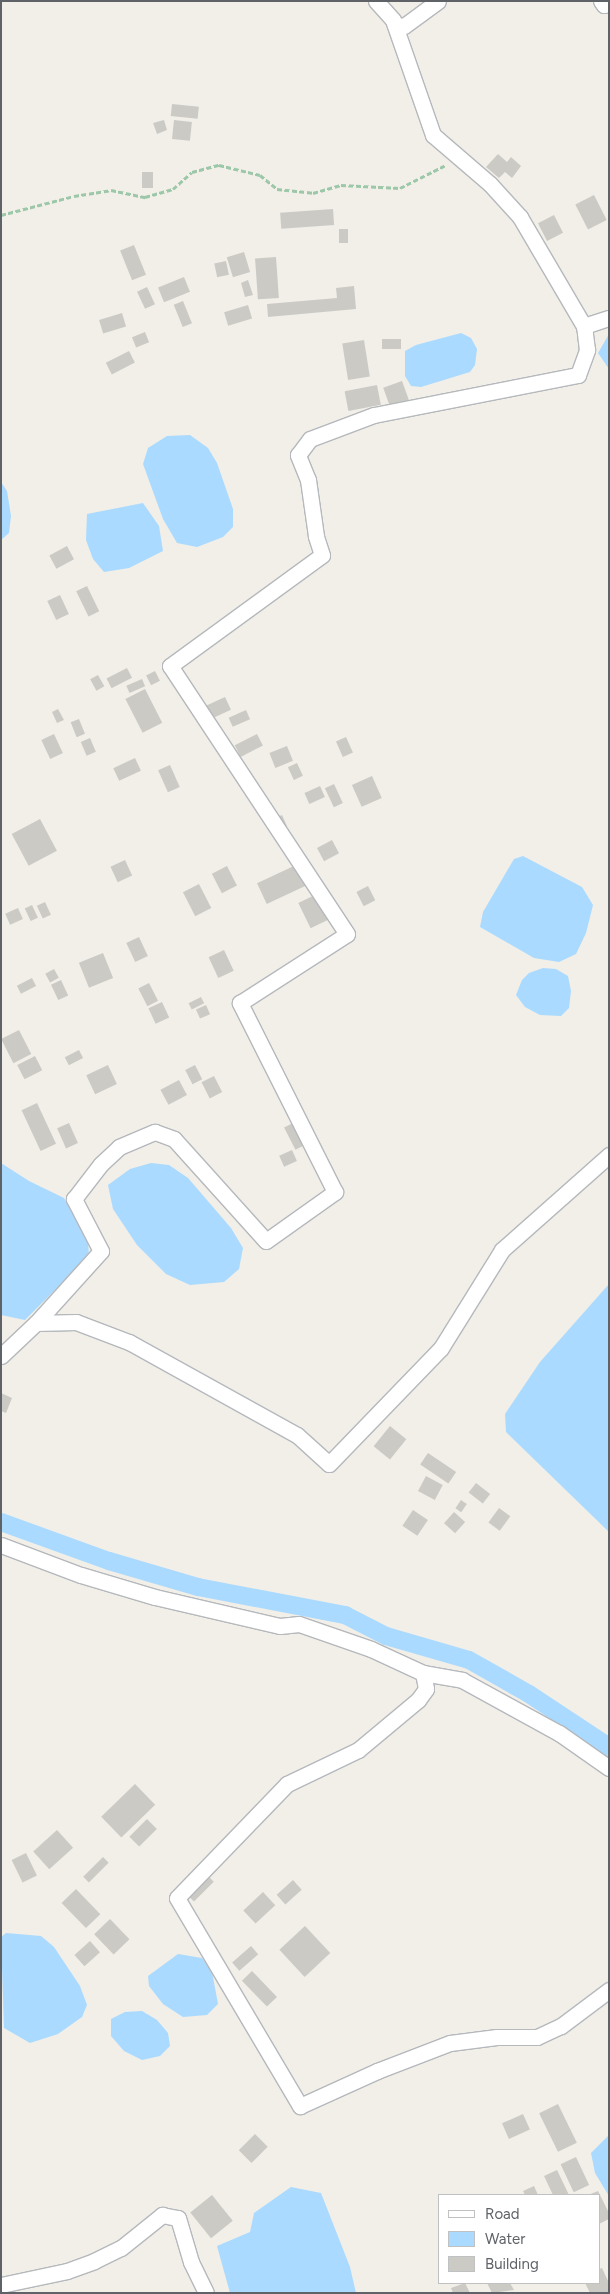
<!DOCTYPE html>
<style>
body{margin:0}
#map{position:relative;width:610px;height:2294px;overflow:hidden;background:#f1efe8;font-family:Figtree,sans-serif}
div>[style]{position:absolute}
.water>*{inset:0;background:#aadaff}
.canal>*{height:18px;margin:-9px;padding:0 9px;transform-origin:9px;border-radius:9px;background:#aadaff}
.building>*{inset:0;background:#cccac5;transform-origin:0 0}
.path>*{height:3px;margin-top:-1.5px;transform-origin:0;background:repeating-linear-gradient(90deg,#9cc7a9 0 5px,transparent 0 7.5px)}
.roads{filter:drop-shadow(1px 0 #b5b8bc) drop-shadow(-1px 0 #b5b8bc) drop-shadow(0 1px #b5b8bc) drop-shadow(0 -1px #b5b8bc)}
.minor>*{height:15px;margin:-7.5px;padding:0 7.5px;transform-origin:7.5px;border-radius:7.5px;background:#fff}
span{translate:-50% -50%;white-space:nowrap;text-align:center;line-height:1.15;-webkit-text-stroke:4.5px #fff;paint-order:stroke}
.frame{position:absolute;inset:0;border:2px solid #5f6368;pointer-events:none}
.legend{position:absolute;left:438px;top:2194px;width:162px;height:90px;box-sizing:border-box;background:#fff;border:1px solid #bfc1c3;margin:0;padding:6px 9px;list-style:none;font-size:15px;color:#5f6368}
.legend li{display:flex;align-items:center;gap:10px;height:25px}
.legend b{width:25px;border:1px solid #bfc1c3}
</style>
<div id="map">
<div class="water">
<i style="clip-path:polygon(461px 333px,471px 338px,477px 349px,475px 365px,470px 372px,421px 387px,411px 386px,405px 376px,405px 351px,416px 345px)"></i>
<i style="clip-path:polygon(609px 334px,609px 369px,598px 353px)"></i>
<i style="clip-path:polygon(190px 435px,208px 448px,217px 463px,233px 509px,233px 527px,223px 537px,197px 547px,177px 543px,163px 519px,143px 464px,148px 448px,167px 436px)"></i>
<i style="clip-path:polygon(1px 482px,7px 491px,11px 516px,9px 533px,1px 540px)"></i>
<i style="clip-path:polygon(143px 503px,159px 526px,163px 551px,129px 568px,104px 572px,93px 559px,86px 540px,87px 514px)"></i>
<i style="clip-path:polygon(523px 856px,582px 887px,593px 905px,586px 933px,576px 954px,559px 962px,534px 958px,480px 927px,483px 912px,514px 859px)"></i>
<i style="clip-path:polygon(543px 968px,556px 969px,568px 976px,571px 991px,569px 1008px,561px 1016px,540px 1015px,525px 1007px,516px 995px,522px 980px,529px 973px)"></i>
<i style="clip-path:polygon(1px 1163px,29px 1181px,64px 1198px,88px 1242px,89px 1256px,25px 1320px,1px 1315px)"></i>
<i style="clip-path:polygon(151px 1163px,169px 1165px,188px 1178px,231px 1228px,243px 1248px,239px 1269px,224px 1282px,190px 1285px,166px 1274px,137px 1245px,113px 1209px,108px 1185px,130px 1169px)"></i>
<i style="clip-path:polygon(609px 1284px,609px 1532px,506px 1432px,505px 1414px,540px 1362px)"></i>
<i style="clip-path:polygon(6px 1933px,41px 1936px,54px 1947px,80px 1986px,87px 2005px,82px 2017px,58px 2034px,30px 2043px,4px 2028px,1px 1937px)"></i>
<i style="clip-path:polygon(178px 1954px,202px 1958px,212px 1972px,218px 2004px,207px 2015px,183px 2017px,163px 2004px,149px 1986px,148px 1976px)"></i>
<i style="clip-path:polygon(142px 2011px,157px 2020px,168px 2033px,170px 2046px,160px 2056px,142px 2060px,124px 2051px,111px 2036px,111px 2019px,125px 2012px)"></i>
<i style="clip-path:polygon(609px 2135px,609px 2196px,595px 2173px,591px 2153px)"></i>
<i style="clip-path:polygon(291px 2187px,321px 2193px,350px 2267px,356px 2293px,230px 2293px,217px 2246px,250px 2232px,254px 2213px)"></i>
</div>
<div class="canal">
<i style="left:1px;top:1522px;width:115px;rotate:19.9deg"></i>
<i style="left:109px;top:1561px;width:93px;rotate:16.3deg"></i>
<i style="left:198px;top:1587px;width:150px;rotate:10.8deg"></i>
<i style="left:345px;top:1615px;width:46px;rotate:27.1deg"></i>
<i style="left:386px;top:1636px;width:86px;rotate:16.1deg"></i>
<i style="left:469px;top:1660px;width:69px;rotate:29.5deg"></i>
<i style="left:529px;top:1694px;width:96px;rotate:33.5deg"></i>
</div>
<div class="building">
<i style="left:172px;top:104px;width:27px;height:12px;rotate:6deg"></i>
<i style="clip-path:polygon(164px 120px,167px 130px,157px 134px,153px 123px)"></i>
<i style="left:174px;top:120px;width:18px;height:19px;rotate:6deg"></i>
<i style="clip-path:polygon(498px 154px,507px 162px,511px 157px,521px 166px,512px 178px,505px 172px,499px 178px,486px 167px)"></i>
<i style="left:142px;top:172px;width:11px;height:16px"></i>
<i style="left:594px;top:195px;width:28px;height:21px;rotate:63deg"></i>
<i style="left:333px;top:209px;width:16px;height:53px;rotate:86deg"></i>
<i style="left:554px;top:215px;width:20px;height:18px;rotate:63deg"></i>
<i style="left:339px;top:229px;width:9px;height:14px"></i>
<i style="left:134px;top:245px;width:32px;height:15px;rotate:68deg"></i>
<i style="left:244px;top:252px;width:21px;height:18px;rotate:73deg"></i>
<i style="left:276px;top:257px;width:41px;height:21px;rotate:86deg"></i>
<i style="left:226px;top:261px;width:14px;height:12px;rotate:78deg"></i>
<i style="left:184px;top:277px;width:16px;height:28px;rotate:68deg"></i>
<i style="clip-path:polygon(248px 280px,253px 295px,245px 297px,241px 283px)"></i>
<i style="clip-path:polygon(354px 286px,356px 309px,268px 317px,267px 304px,337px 298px,336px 288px)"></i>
<i style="left:147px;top:287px;width:19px;height:11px;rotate:65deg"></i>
<i style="left:183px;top:301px;width:24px;height:10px;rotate:68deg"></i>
<i style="left:248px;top:305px;width:14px;height:25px;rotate:73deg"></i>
<i style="left:122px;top:313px;width:14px;height:24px;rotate:73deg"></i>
<i style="left:145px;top:332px;width:11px;height:14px;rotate:68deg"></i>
<i style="left:382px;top:339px;width:19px;height:10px"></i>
<i style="left:364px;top:340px;width:37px;height:22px;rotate:81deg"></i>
<i style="left:129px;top:351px;width:13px;height:26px;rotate:63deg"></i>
<i style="left:402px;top:381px;width:20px;height:20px;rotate:70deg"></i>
<i style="left:377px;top:385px;width:20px;height:33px;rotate:79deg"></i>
<i style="left:67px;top:546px;width:15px;height:20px;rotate:62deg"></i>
<i style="left:87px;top:586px;width:28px;height:12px;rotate:64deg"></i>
<i style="left:60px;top:595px;width:21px;height:14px;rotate:65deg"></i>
<i style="left:127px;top:668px;width:11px;height:23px;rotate:63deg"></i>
<i style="left:155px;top:671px;width:11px;height:10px;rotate:63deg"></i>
<i style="left:98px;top:675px;width:13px;height:9px;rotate:61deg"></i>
<i style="left:142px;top:679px;width:8px;height:17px;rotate:67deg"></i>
<i style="left:145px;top:689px;width:38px;height:22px;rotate:63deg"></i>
<i style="left:225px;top:697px;width:14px;height:21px;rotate:65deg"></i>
<i style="clip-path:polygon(58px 709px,64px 720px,57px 723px,52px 712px)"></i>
<i style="left:246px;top:710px;width:10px;height:19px;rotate:66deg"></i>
<i style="left:79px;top:719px;width:16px;height:9px;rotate:68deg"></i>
<i style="left:54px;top:734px;width:21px;height:14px;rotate:65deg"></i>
<i style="left:257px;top:734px;width:13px;height:25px;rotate:63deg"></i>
<i style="left:346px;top:737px;width:17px;height:11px;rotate:66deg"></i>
<i style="left:90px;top:738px;width:15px;height:10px;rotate:67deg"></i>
<i style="left:287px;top:746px;width:16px;height:19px;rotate:68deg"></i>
<i style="left:135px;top:758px;width:14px;height:24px;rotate:65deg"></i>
<i style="left:297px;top:763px;width:14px;height:10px;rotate:65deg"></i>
<i style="left:170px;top:765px;width:24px;height:13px;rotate:66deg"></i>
<i style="left:372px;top:776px;width:24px;height:22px;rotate:66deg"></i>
<i style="left:334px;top:784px;width:21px;height:10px;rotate:65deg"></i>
<i style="left:320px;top:786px;width:12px;height:17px;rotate:66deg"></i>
<i style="left:282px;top:815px;width:12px;height:17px;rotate:66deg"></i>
<i style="left:40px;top:819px;width:36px;height:32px;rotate:62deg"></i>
<i style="left:332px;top:840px;width:15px;height:17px;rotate:62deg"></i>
<i style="left:125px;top:860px;width:17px;height:16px;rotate:65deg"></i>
<i style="left:296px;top:865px;width:23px;height:43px;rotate:65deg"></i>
<i style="left:227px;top:866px;width:22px;height:17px;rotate:63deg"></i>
<i style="left:199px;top:884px;width:27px;height:18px;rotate:63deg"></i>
<i style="left:368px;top:886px;width:16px;height:13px;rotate:63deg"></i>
<i style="left:319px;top:893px;width:28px;height:23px;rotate:64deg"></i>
<i style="left:45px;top:902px;width:14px;height:9px;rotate:65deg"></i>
<i style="left:32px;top:905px;width:14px;height:8px;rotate:65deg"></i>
<i style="left:18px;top:908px;width:12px;height:14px;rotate:66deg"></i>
<i style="left:139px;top:937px;width:21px;height:14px;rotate:65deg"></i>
<i style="left:224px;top:950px;width:23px;height:17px;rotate:65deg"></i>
<i style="left:103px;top:953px;width:27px;height:26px;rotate:68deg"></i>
<i style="left:54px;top:969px;width:10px;height:10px;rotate:61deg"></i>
<i style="left:32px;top:978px;width:9px;height:17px;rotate:63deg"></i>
<i style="left:61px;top:980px;width:17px;height:11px;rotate:65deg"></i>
<i style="left:149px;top:983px;width:20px;height:12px;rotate:63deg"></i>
<i style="left:201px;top:997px;width:7px;height:14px;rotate:63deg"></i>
<i style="left:162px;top:1002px;width:17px;height:15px;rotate:65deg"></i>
<i style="left:206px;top:1005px;width:10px;height:11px;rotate:66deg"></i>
<i style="left:19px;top:1030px;width:27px;height:20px;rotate:63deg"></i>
<i style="left:79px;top:1050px;width:9px;height:16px;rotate:63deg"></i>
<i style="left:35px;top:1056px;width:16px;height:20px;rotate:63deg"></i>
<i style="left:108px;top:1065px;width:21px;height:24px;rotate:65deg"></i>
<i style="left:195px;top:1065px;width:16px;height:11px;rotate:63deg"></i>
<i style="left:214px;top:1076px;width:18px;height:14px;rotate:63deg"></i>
<i style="left:179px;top:1080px;width:17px;height:21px;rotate:62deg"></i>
<i style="left:37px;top:1103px;width:45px;height:17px;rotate:65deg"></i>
<i style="left:69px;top:1123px;width:22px;height:13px;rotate:66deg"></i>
<i style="left:293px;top:1123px;width:25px;height:10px;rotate:63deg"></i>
<i style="left:292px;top:1150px;width:12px;height:14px;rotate:66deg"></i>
<i style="clip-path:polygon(1px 1393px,12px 1398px,6px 1413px,1px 1411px)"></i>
<i style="left:390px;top:1426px;width:21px;height:26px;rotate:39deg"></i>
<i style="left:428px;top:1453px;width:34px;height:14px;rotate:34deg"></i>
<i style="left:426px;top:1476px;width:19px;height:17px;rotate:28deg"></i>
<i style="left:476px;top:1483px;width:18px;height:12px;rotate:38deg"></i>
<i style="left:461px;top:1500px;width:7px;height:10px;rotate:34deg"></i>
<i style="left:499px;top:1508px;width:14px;height:18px;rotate:36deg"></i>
<i style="left:413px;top:1510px;width:18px;height:19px;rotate:34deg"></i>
<i style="left:454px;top:1512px;width:15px;height:15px;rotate:42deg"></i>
<i style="left:135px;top:1784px;width:29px;height:47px;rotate:46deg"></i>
<i style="left:147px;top:1819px;width:14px;height:25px;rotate:45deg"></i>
<i style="left:57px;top:1830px;width:24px;height:32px;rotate:48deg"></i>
<i style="left:26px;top:1853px;width:25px;height:16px;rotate:64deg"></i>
<i style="left:103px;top:1857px;width:8px;height:28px;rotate:45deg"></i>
<i style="left:206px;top:1874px;width:11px;height:28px;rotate:45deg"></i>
<i style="left:293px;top:1880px;width:13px;height:22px;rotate:48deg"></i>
<i style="left:76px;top:1889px;width:35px;height:20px;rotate:46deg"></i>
<i style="left:263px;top:1892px;width:18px;height:27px;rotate:47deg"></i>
<i style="left:110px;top:1919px;width:28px;height:22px;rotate:46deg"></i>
<i style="left:305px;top:1926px;width:37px;height:35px;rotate:47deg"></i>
<i style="left:90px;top:1941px;width:15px;height:21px;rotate:48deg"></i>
<i style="left:251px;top:1946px;width:11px;height:25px;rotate:49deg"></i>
<i style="left:252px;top:1971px;width:36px;height:14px;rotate:46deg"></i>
<i style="left:558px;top:2104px;width:43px;height:21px;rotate:64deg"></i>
<i style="left:523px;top:2114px;width:17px;height:23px;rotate:66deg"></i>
<i style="left:255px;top:2134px;width:18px;height:23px;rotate:45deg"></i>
<i style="left:576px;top:2157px;width:31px;height:17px;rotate:65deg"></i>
<i style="clip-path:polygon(557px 2170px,569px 2195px,553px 2195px,544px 2176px)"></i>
<i style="clip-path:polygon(534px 2186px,538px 2195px,525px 2195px,523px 2191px)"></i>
<i style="clip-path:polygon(598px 2191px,609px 2213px,609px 2219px,599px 2224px,599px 2195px,588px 2195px)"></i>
<i style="left:212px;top:2195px;width:33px;height:28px;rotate:51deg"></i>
<i style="clip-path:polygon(602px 2268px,609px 2283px,609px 2293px,590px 2293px,585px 2283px,599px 2283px,599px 2269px)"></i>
<i style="clip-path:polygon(465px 2283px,470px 2293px,453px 2293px,451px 2288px)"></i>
<i style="clip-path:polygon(487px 2283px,510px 2283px,514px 2290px,492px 2293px)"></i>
</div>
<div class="path">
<i style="left:1px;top:215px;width:75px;rotate:-14.6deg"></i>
<i style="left:74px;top:196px;width:37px;rotate:-9deg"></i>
<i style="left:111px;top:190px;width:35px;rotate:12deg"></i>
<i style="left:145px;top:197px;width:29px;rotate:-16deg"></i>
<i style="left:173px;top:189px;width:25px;rotate:-42deg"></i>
<i style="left:192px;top:172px;width:28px;rotate:-15deg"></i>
<i style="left:219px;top:165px;width:42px;rotate:13.7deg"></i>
<i style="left:260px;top:175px;width:22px;rotate:39deg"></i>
<i style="left:277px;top:189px;width:36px;rotate:6deg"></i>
<i style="left:313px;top:193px;width:29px;rotate:-16deg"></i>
<i style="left:341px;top:185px;width:59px;rotate:2.9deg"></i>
<i style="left:400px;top:188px;width:51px;rotate:-26.6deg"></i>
</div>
<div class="roads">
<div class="minor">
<i style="left:376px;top:1px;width:25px;rotate:48deg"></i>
<i style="left:393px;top:20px;width:122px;rotate:70.8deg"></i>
<i style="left:433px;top:135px;width:75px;rotate:40.7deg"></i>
<i style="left:490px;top:184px;width:45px;rotate:47.7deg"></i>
<i style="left:520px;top:217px;width:126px;rotate:59.6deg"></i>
<i style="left:584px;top:326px;width:26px;rotate:-18deg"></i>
<i style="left:601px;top:1px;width:5px;rotate:53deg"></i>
<i style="left:604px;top:5px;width:6px;rotate:-45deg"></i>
<i style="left:395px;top:25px;width:9px;rotate:6deg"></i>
<i style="left:404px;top:26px;width:42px;rotate:-36.3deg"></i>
<i style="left:36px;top:1323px;width:97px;rotate:-47.9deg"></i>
<i style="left:101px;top:1251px;width:59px;rotate:-117.4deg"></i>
<i style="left:74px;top:1199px;width:44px;rotate:-52.4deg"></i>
<i style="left:101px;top:1164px;width:25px;rotate:-43deg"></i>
<i style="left:119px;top:1147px;width:39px;rotate:-23deg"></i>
<i style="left:155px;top:1132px;width:20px;rotate:20deg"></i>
<i style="left:174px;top:1139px;width:137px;rotate:48deg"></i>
<i style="left:266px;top:1241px;width:85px;rotate:-35.4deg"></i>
<i style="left:335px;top:1192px;width:212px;rotate:-116.7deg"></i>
<i style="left:240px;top:1003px;width:127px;rotate:-32.8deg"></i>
<i style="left:347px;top:934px;width:321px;rotate:-123.4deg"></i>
<i style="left:170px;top:666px;width:188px;rotate:-36.1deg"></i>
<i style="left:322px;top:555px;width:20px;rotate:-108deg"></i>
<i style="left:316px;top:536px;width:57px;rotate:-98.1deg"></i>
<i style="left:308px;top:480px;width:27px;rotate:-112deg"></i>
<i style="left:298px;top:455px;width:20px;rotate:-53deg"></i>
<i style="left:310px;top:439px;width:68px;rotate:-20.6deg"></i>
<i style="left:374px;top:415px;width:208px;rotate:-11.1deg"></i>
<i style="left:578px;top:375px;width:27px;rotate:-70deg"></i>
<i style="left:587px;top:350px;width:24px;rotate:-97deg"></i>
<i style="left:1px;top:1356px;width:48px;rotate:-43.3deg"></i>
<i style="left:36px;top:1323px;width:40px;rotate:-1.4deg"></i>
<i style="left:76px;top:1322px;width:57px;rotate:20.7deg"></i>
<i style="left:129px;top:1342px;width:192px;rotate:29deg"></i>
<i style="left:297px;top:1435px;width:43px;rotate:42.2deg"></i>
<i style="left:329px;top:1464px;width:161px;rotate:-46deg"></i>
<i style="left:441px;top:1348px;width:115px;rotate:-58.1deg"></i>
<i style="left:502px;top:1250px;width:143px;rotate:-41.6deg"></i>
<i style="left:1px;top:1545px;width:85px;rotate:20.6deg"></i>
<i style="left:81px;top:1575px;width:77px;rotate:16.6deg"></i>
<i style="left:155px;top:1597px;width:128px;rotate:13.1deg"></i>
<i style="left:280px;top:1626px;width:19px;rotate:-6deg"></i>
<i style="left:299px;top:1624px;width:76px;rotate:19.1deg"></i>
<i style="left:371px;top:1649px;width:57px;rotate:24.8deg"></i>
<i style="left:423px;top:1673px;width:16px;rotate:79deg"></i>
<i style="left:426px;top:1689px;width:14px;rotate:126deg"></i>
<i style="left:418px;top:1700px;width:78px;rotate:140.2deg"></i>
<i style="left:358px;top:1750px;width:79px;rotate:154.4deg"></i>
<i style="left:287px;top:1784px;width:158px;rotate:134deg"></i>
<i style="left:177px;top:1898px;width:242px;rotate:59.4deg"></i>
<i style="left:300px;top:2106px;width:85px;rotate:-24.4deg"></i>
<i style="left:377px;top:2071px;width:78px;rotate:-21deg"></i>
<i style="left:450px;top:2043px;width:47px;rotate:-7.3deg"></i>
<i style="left:497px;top:2037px;width:40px"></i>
<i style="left:537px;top:2037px;width:26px;rotate:-25deg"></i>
<i style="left:561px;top:2026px;width:60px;rotate:-36.9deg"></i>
<i style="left:423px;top:1673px;width:40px;rotate:10deg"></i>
<i style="left:462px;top:1680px;width:111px;rotate:28.7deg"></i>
<i style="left:559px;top:1733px;width:61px;rotate:35deg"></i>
<i style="left:1px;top:2285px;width:67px;rotate:-12deg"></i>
<i style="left:67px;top:2271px;width:29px;rotate:-20deg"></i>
<i style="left:94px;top:2261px;width:30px;rotate:-26deg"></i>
<i style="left:121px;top:2248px;width:53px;rotate:-38.8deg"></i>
<i style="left:162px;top:2215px;width:16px;rotate:11deg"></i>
<i style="left:178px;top:2218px;width:46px;rotate:73.5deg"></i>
<i style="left:191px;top:2262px;width:34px;rotate:64deg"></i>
</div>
</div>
<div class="frame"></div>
<ul class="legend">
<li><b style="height:6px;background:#fff"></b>Road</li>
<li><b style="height:14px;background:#aadaff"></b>Water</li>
<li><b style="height:14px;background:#cccac5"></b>Building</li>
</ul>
</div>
